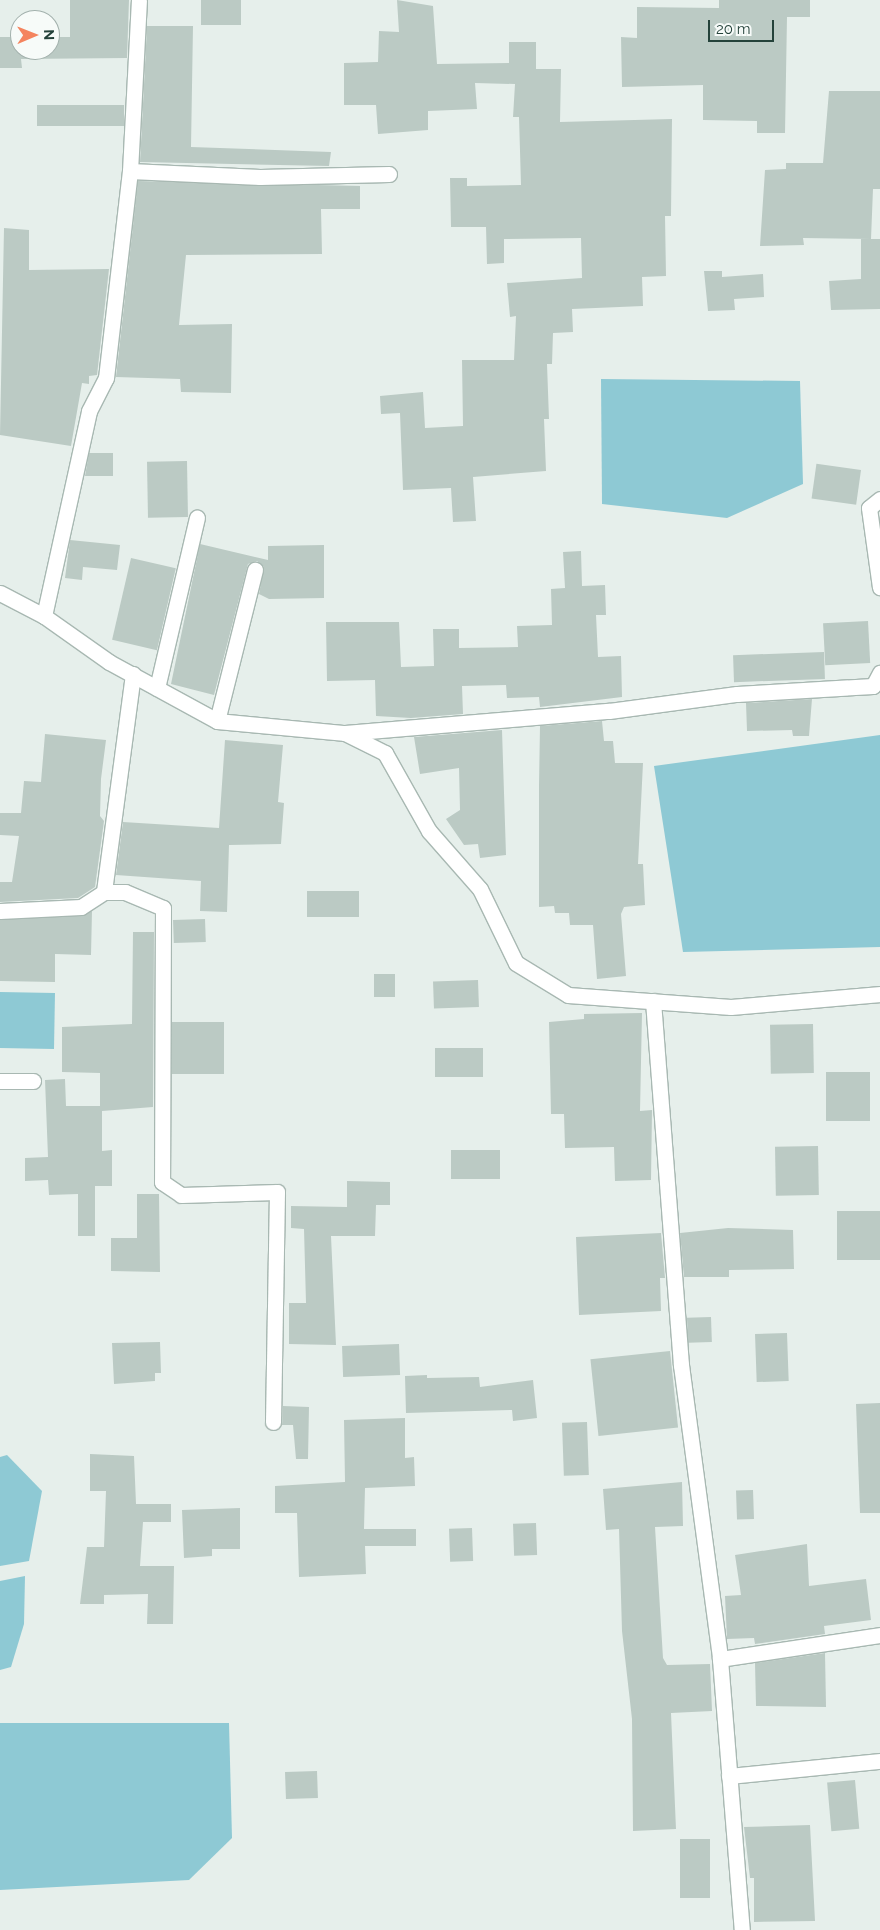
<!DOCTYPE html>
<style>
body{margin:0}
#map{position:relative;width:880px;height:1930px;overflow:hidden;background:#e6efeb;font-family:Raleway,sans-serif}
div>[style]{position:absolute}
.water>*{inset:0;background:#8ec9d4;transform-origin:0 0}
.building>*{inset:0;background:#bbcac4;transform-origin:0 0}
.roads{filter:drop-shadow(1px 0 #a8b8b2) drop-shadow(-1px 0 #a8b8b2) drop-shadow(0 1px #a8b8b2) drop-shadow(0 -1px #a8b8b2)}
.minor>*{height:15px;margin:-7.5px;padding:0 7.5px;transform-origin:7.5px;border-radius:7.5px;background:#fff}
.tertiary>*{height:15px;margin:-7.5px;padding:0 7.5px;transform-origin:7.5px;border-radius:7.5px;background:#fff}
span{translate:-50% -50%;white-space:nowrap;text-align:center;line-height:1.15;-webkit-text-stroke:5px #f7fbf9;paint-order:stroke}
.north{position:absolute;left:10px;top:10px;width:50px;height:50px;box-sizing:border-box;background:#f7fbf9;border:1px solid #a3b1ad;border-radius:50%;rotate:89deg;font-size:14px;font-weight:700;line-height:20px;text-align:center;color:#24423a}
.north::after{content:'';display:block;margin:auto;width:18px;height:22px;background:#f4845f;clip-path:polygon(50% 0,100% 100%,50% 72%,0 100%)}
.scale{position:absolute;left:708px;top:20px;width:66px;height:22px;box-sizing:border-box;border:2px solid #24423a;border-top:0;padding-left:6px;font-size:15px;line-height:18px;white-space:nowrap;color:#24423a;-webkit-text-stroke:4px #f7fbf9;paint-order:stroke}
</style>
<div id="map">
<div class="water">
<i style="clip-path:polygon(601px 379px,800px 381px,803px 484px,727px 518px,602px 504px)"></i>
<i style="clip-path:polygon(880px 735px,880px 947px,683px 952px,654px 766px)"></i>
<i style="left:0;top:992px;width:55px;height:56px;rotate:1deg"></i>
<i style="clip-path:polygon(7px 1455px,42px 1491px,29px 1561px,0 1566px,0 1457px)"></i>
<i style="clip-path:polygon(25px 1576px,24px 1624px,11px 1667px,0 1670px,0 1581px)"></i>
<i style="clip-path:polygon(0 1723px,229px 1723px,232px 1838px,189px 1880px,0 1890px)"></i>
</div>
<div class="building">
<i style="clip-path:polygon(70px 0,129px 0,127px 58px,21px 59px,22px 68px,0 68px,0 37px,20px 37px,20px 50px,50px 50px,50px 37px,70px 37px)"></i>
<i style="left:201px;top:0;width:40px;height:25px"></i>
<i style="clip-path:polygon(397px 0,433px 6px,437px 64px,509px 63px,509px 42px,536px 42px,536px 69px,561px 69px,560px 122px,672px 119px,671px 216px,665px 216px,666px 276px,642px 277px,643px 306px,572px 309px,573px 332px,553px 333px,552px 364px,547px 364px,549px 419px,544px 419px,546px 471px,473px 477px,476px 521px,453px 522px,451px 488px,403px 490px,400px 413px,381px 414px,380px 396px,423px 392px,425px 428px,463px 426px,462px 360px,514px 360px,516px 316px,510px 317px,507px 283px,582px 278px,581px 238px,504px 239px,504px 263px,487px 264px,486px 227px,451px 227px,450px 178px,467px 178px,467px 186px,521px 185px,519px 117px,513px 117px,515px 84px,475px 83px,477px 109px,428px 111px,428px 130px,378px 134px,376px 105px,344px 105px,344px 63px,378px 62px,379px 31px,399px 32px)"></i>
<i style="clip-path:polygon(719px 0,810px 0,810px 17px,787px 17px,785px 133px,757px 133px,757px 121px,703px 120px,703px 85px,622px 87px,621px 37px,637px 38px,637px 7px,719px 8px)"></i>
<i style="clip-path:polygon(147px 26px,193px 26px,191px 147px,331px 152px,329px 166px,140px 162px)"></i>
<i style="clip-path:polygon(829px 91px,880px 91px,880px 189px,873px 189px,871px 239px,803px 238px,804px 245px,760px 246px,765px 170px,786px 169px,786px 163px,823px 163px)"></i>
<i style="left:37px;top:105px;width:87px;height:21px"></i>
<i style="clip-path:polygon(138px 181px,360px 186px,360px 209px,321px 209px,322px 254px,186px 255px,179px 325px,232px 324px,231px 393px,181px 392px,180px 379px,116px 377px)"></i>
<i style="clip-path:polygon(4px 228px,29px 230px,29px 270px,109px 269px,97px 375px,89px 376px,89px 384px,82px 383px,71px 446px,0 435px)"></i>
<i style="clip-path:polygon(861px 239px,880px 239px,880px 309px,831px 310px,829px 281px,861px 279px)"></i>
<i style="clip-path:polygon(704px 271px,722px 271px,722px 277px,763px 274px,764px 297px,734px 299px,735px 310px,708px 311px)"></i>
<i style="clip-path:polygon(89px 453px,113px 453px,113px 476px,85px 476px)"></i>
<i style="left:187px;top:461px;width:56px;height:40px;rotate:89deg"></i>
<i style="left:861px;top:470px;width:35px;height:45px;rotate:98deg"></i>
<i style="clip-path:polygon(70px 540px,120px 545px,117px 570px,83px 567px,82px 580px,65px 578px)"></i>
<i style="clip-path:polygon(200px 544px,268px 560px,268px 546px,324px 545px,324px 598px,269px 599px,259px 594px,264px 567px,257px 561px,248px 564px,214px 695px,171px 684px)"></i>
<i style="clip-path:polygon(581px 551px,582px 586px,605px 585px,606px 615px,596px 615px,598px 657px,621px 656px,622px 697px,540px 707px,539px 697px,507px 698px,506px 685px,462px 686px,463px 714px,411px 718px,376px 716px,375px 680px,327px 681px,326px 622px,399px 622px,401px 667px,434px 666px,433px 629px,459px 629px,459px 648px,518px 647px,517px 626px,552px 625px,551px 589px,565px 588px,563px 552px)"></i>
<i style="left:131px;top:558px;width:46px;height:84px;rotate:13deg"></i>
<i style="left:868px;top:621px;width:42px;height:45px;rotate:87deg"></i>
<i style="left:824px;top:652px;width:27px;height:91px;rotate:88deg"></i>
<i style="clip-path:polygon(812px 699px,809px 736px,793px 736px,792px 730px,747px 731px,746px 703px)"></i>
<i style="clip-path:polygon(602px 721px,604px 741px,613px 741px,615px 763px,643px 763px,638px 864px,643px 864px,645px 905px,624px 907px,621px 914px,626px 976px,597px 979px,593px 925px,570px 925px,569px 913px,555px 913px,554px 906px,539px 907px,539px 786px,540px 726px)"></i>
<i style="clip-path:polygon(502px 730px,506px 855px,480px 858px,478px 844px,464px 845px,446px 819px,460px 810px,459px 768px,420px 774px,414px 737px)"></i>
<i style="clip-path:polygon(45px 734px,106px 740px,101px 779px,100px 816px,104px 821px,95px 887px,78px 898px,0 902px,0 882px,12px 882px,19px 836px,0 835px,0 813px,21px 813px,24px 781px,41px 782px)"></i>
<i style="clip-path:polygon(225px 740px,283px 745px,278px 802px,284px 803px,281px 844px,229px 845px,227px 912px,200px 911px,201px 881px,116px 875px,123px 822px,219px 828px)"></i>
<i style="left:307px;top:891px;width:52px;height:26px"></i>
<i style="clip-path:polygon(92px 911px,91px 955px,55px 954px,55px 982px,0 981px,0 920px,81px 916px)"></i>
<i style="left:205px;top:919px;width:23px;height:32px;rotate:88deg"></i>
<i style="clip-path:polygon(133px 932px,154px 932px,153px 1107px,102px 1111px,102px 1151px,112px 1150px,112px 1186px,95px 1186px,95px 1236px,78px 1236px,78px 1194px,49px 1195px,48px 1180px,25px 1181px,25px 1158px,48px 1157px,45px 1080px,65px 1079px,66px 1106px,100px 1106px,100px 1073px,62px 1072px,62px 1027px,132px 1024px)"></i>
<i style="left:374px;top:974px;width:21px;height:23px"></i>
<i style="left:478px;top:980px;width:27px;height:45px;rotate:88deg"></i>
<i style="clip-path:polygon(642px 1013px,640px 1111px,652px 1110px,651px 1180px,615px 1181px,614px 1147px,565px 1148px,564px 1114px,551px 1114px,549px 1022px,584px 1019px,584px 1014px)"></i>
<i style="left:172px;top:1022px;width:52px;height:52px"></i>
<i style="left:813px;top:1024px;width:49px;height:43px;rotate:89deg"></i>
<i style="left:483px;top:1048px;width:29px;height:48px;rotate:90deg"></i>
<i style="left:870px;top:1072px;width:49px;height:44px;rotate:90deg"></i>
<i style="left:818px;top:1146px;width:49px;height:43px;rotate:89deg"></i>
<i style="left:500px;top:1150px;width:29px;height:49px;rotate:90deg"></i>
<i style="clip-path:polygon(347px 1181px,390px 1182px,390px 1205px,376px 1205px,375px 1236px,331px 1236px,336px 1345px,289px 1344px,289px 1303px,306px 1303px,304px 1229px,291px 1228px,291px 1206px,347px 1207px)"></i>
<i style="clip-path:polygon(137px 1194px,159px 1194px,160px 1272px,111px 1271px,111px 1238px,137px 1238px)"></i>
<i style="left:880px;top:1211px;width:49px;height:43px;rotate:90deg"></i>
<i style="clip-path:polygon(728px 1228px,793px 1230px,794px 1269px,729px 1270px,729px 1277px,684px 1277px,680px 1233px)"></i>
<i style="clip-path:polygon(661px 1233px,665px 1278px,660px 1278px,661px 1311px,579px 1315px,576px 1237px)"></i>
<i style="left:711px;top:1317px;width:25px;height:24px;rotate:88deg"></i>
<i style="left:787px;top:1333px;width:48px;height:32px;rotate:88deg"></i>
<i style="clip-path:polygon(160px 1342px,161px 1373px,155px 1373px,155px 1381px,114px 1384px,112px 1343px)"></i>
<i style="left:399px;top:1344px;width:31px;height:57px;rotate:88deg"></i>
<i style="left:670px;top:1351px;width:77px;height:80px;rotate:84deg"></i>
<i style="clip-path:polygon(427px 1375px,427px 1378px,479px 1377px,480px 1387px,533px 1380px,537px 1418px,513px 1421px,512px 1410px,406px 1413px,405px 1376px)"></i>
<i style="clip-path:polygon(880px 1403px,880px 1513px,860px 1513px,856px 1404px)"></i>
<i style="clip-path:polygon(283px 1406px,309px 1407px,308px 1459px,296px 1459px,293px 1425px,282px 1425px)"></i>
<i style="clip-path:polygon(405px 1418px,405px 1458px,414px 1457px,415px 1486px,365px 1488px,364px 1529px,416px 1529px,416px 1546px,365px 1546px,366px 1574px,299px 1577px,297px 1513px,275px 1513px,275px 1486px,345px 1482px,344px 1420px)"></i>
<i style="left:587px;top:1422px;width:53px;height:25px;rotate:88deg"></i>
<i style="clip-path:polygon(90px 1454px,134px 1456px,136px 1504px,171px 1504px,171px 1522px,143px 1522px,140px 1566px,174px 1566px,173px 1624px,147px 1624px,148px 1594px,104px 1595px,104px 1604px,80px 1604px,87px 1547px,104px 1547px,106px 1491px,90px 1491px)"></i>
<i style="clip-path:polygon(682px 1482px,683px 1526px,655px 1527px,663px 1658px,667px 1665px,710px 1664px,712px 1711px,671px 1713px,676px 1829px,633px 1831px,632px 1719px,622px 1631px,619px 1529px,606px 1530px,603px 1489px)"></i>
<i style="left:753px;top:1490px;width:29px;height:17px;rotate:88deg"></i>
<i style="clip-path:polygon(240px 1508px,240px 1549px,212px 1549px,212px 1556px,184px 1558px,182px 1510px)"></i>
<i style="left:536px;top:1523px;width:32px;height:23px;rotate:88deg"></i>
<i style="left:472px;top:1528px;width:33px;height:23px;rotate:88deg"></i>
<i style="clip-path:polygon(807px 1544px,809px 1586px,866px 1579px,871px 1620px,824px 1626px,825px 1634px,755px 1644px,754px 1638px,727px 1639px,725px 1596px,741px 1595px,735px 1555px)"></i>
<i style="clip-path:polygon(825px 1653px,826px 1707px,756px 1706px,755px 1663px)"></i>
<i style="left:317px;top:1771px;width:27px;height:32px;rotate:88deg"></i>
<i style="left:855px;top:1780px;width:49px;height:28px;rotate:85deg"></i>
<i style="clip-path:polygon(810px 1825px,815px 1921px,754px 1922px,754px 1878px,750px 1878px,744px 1827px)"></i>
<i style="left:680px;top:1839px;width:30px;height:59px"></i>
</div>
<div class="roads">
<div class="minor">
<i style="left:130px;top:171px;width:130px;rotate:2.6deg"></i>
<i style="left:260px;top:177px;width:129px;rotate:-1.3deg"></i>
<i style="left:880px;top:499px;width:14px;rotate:141deg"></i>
<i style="left:869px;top:508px;width:80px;rotate:82.1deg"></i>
<i style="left:44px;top:616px;width:210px;rotate:-77.6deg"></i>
<i style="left:89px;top:411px;width:37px;rotate:-63deg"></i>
<i style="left:106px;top:378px;width:208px;rotate:-83.4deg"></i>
<i style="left:130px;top:171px;width:171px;rotate:-87deg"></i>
<i style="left:133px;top:674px;width:220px;rotate:97.6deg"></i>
<i style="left:104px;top:892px;width:21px"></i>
<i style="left:125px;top:892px;width:41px;rotate:22.8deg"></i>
<i style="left:163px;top:908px;width:274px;rotate:90.2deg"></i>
<i style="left:162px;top:1182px;width:23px;rotate:34deg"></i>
<i style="left:181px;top:1195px;width:96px;rotate:-1.8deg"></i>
<i style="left:277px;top:1192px;width:230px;rotate:91deg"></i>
<i style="left:157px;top:688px;width:175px;rotate:-76.8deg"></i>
<i style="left:217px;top:721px;width:156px;rotate:-75.9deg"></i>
<i style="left:345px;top:733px;width:265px;rotate:-4.8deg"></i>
<i style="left:609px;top:711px;width:129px;rotate:-7.6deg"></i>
<i style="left:737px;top:694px;width:136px;rotate:-3.4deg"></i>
<i style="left:873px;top:686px;width:15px;rotate:-62deg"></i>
<i style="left:0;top:911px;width:81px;rotate:-2.8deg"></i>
<i style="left:81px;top:907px;width:27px;rotate:-33deg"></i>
<i style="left:653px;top:1001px;width:365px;rotate:85.6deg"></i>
<i style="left:681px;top:1365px;width:297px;rotate:82.4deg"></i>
<i style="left:720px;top:1659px;width:272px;rotate:85.4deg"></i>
<i style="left:0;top:1081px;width:33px"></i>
<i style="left:720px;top:1659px;width:162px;rotate:-8.5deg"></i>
<i style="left:729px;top:1776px;width:152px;rotate:-5.7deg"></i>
</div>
<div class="tertiary">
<i style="left:0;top:593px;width:50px;rotate:27.6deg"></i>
<i style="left:44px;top:616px;width:80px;rotate:35.3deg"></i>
<i style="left:109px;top:662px;width:123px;rotate:28.6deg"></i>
<i style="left:217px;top:721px;width:129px;rotate:5.4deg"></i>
<i style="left:345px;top:733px;width:45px;rotate:26.6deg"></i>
<i style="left:385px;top:753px;width:90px;rotate:60.6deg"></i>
<i style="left:429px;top:831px;width:77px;rotate:48.7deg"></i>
<i style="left:480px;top:889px;width:82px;rotate:64.1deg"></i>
<i style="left:516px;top:963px;width:61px;rotate:31.6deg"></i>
<i style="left:568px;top:995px;width:163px;rotate:4.2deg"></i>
<i style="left:731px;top:1007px;width:150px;rotate:-5deg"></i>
</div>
</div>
<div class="north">N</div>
<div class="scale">20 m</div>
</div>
